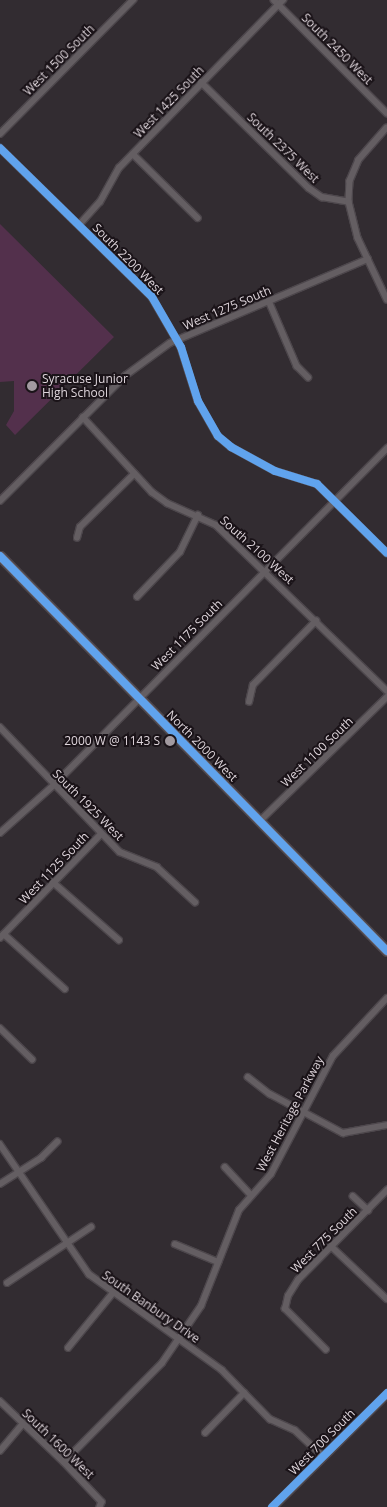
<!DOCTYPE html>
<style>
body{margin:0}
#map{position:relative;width:387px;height:1507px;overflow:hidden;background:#322c31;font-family:"Open Sans",sans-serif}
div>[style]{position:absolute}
.green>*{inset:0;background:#53304c}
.roads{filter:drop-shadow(1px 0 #4d474c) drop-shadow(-1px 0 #4d474c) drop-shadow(0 1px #4d474c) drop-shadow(0 -1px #4d474c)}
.minor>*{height:5.5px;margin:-2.75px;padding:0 2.75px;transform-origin:2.75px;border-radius:2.75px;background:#645e62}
.tertiary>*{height:7px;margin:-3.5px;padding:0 3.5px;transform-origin:3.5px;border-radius:3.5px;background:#645e62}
.primary>*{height:9px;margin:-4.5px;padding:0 4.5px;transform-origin:4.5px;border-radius:4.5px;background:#70676e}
.cycleway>*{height:8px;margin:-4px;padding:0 4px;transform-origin:4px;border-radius:4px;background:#60a3ed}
.dots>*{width:14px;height:14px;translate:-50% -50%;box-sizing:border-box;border:2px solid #1a1318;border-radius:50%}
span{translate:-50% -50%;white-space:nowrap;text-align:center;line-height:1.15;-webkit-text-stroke:4px #1a1318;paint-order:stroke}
.street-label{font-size:12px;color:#dfd6dc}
.poi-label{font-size:12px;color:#dfd6dc}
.left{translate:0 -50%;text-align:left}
.right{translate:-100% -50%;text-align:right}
</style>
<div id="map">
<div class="green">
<i style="clip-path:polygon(0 224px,114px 337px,15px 435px,6px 425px,14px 411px,14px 381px,0 382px)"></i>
</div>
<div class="roads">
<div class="minor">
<i style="left:274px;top:0;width:160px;rotate:45deg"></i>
<i style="left:201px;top:82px;width:151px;rotate:44.5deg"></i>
<i style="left:309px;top:188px;width:16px;rotate:35deg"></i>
<i style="left:322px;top:197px;width:27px;rotate:10deg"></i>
<i style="left:387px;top:128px;width:43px;rotate:131.2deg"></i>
<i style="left:359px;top:160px;width:23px;rotate:113deg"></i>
<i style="left:350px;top:181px;width:21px;rotate:93deg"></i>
<i style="left:349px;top:202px;width:37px;rotate:76deg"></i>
<i style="left:358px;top:238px;width:68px;rotate:64.6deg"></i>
<i style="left:0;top:134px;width:189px;rotate:-45.2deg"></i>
<i style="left:0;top:148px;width:213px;rotate:44.4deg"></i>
<i style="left:152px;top:297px;width:58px;rotate:59.9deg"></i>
<i style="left:181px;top:347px;width:57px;rotate:72.5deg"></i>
<i style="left:198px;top:401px;width:40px;rotate:60.3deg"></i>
<i style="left:218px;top:436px;width:17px;rotate:40deg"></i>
<i style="left:231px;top:447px;width:50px;rotate:28.6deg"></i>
<i style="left:275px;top:471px;width:44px;rotate:17.2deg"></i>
<i style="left:317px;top:484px;width:98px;rotate:44.6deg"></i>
<i style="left:133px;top:154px;width:91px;rotate:44.6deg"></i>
<i style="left:79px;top:225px;width:31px;rotate:-48deg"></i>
<i style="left:100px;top:202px;width:39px;rotate:-61deg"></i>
<i style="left:119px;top:168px;width:235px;rotate:-45.7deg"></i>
<i style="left:269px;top:301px;width:71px;rotate:66.7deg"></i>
<i style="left:297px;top:366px;width:16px;rotate:45deg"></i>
<i style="left:83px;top:417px;width:102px;rotate:47.4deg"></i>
<i style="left:152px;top:492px;width:19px;rotate:36deg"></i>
<i style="left:167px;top:503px;width:54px;rotate:24.2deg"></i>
<i style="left:216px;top:525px;width:238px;rotate:44.1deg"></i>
<i style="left:0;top:501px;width:177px;rotate:-45deg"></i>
<i style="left:125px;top:376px;width:56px;rotate:-36.3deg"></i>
<i style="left:170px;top:343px;width:215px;rotate:-23deg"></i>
<i style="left:77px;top:538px;width:11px;rotate:-75deg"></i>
<i style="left:80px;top:527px;width:76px;rotate:-44.5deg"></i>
<i style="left:137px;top:597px;width:62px;rotate:-46.3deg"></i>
<i style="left:180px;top:552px;width:41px;rotate:-64.1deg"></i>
<i style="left:249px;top:702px;width:17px;rotate:-77deg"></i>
<i style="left:253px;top:685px;width:90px;rotate:-45.5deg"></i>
<i style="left:0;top:727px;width:173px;rotate:46.2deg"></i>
<i style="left:120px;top:852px;width:40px;rotate:22deg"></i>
<i style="left:157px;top:867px;width:52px;rotate:42.6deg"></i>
<i style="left:261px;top:820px;width:176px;rotate:-44.3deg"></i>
<i style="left:0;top:833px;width:72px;rotate:-41.6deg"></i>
<i style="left:54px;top:785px;width:474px;rotate:-45.3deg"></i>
<i style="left:53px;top:882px;width:88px;rotate:41.3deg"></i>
<i style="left:4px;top:934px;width:82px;rotate:42deg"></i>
<i style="left:0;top:938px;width:145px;rotate:-45.8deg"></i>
<i style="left:0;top:1028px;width:45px;rotate:44.1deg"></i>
<i style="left:248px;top:1077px;width:28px;rotate:38deg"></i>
<i style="left:270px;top:1094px;width:83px;rotate:28.1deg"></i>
<i style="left:343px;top:1133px;width:45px;rotate:-10.3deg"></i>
<i style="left:0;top:1144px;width:158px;rotate:55.6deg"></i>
<i style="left:89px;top:1274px;width:164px;rotate:35.8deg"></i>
<i style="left:222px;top:1370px;width:69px;rotate:45.6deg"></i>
<i style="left:270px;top:1419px;width:27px;rotate:24deg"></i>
<i style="left:295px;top:1430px;width:38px;rotate:43deg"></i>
<i style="left:225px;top:1167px;width:38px;rotate:47deg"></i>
<i style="left:0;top:1184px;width:49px;rotate:-32.4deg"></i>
<i style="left:41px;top:1158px;width:23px;rotate:-45deg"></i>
<i style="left:353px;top:1196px;width:21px;rotate:43deg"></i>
<i style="left:175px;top:1244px;width:47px;rotate:22.7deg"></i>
<i style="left:331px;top:1246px;width:77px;rotate:43.4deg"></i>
<i style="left:7px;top:1283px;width:101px;rotate:-33.7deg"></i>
<i style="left:68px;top:1348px;width:70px;rotate:-50.8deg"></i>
<i style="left:326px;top:1350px;width:58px;rotate:-135deg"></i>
<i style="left:285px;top:1309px;width:13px;rotate:-77deg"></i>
<i style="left:288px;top:1296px;width:19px;rotate:-58deg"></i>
<i style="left:298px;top:1280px;width:127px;rotate:-45.3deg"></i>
<i style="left:0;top:1401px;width:88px;rotate:43.6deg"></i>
<i style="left:64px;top:1462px;width:55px;rotate:46.5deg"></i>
<i style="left:102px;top:1502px;width:5px;rotate:112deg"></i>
<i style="left:205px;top:1433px;width:56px;rotate:-45.7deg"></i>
<i style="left:0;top:1451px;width:35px;rotate:-50deg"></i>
<i style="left:64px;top:1462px;width:139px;rotate:-45.3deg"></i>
<i style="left:162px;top:1363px;width:69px;rotate:-55.6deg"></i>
<i style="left:201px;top:1306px;width:103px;rotate:-68.4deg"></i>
<i style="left:239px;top:1210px;width:48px;rotate:-48.4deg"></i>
<i style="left:271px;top:1174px;width:133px;rotate:-62.3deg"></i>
<i style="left:333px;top:1056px;width:79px;rotate:-47deg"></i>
</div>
<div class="tertiary">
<i style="left:272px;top:1507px;width:162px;rotate:-44.7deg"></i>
</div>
<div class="primary">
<i style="left:0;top:556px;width:553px;rotate:45.59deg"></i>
</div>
</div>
<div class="cycleway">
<i style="left:0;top:148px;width:213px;rotate:44.4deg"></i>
<i style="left:152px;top:297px;width:58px;rotate:59.9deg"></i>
<i style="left:181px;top:347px;width:57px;rotate:72.5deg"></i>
<i style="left:198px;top:401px;width:40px;rotate:60.3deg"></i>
<i style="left:218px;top:436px;width:17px;rotate:40deg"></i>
<i style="left:231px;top:447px;width:50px;rotate:28.6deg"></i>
<i style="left:275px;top:471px;width:44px;rotate:17.2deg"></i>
<i style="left:317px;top:484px;width:98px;rotate:44.6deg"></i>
<i style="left:0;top:556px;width:553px;rotate:45.59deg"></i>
<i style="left:272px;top:1507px;width:162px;rotate:-44.7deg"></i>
</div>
<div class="dots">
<i style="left:32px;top:386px;background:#a29aa0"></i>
<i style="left:170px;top:741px;background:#a29aa0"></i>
</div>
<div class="street-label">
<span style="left:337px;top:49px;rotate:45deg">South 2450 West</span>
<span style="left:59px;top:60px;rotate:-45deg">West 1500 South</span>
<span style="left:169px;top:102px;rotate:-46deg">West 1425 South</span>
<span style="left:283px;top:148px;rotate:44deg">South 2375 West</span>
<span style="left:128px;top:259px;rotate:45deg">South 2200 West</span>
<span style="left:227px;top:308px;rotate:-23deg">West 1275 South</span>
<span style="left:257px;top:550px;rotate:42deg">South 2100 West</span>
<span style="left:187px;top:635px;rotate:-45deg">West 1175 South</span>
<span style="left:202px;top:746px;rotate:45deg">North 2000 West</span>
<span style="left:317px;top:752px;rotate:-44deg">West 1100 South</span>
<span style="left:88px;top:805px;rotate:45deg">South 1925 West</span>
<span style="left:54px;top:868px;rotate:-46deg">West 1125 South</span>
<span style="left:290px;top:1114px;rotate:-62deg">West Heritage Parkway</span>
<span style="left:324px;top:1240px;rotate:-45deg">West 775 South</span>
<span style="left:151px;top:1307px;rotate:35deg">South Banbury Drive</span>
<span style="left:322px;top:1442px;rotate:-45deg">West 700 South</span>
<span style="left:58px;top:1444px;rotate:44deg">South 1600 West</span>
</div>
<div class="poi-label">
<span class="left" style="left:42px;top:386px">Syracuse Junior<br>High School</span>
<span class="right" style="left:160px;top:741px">2000 W @ 1143 S</span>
</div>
</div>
